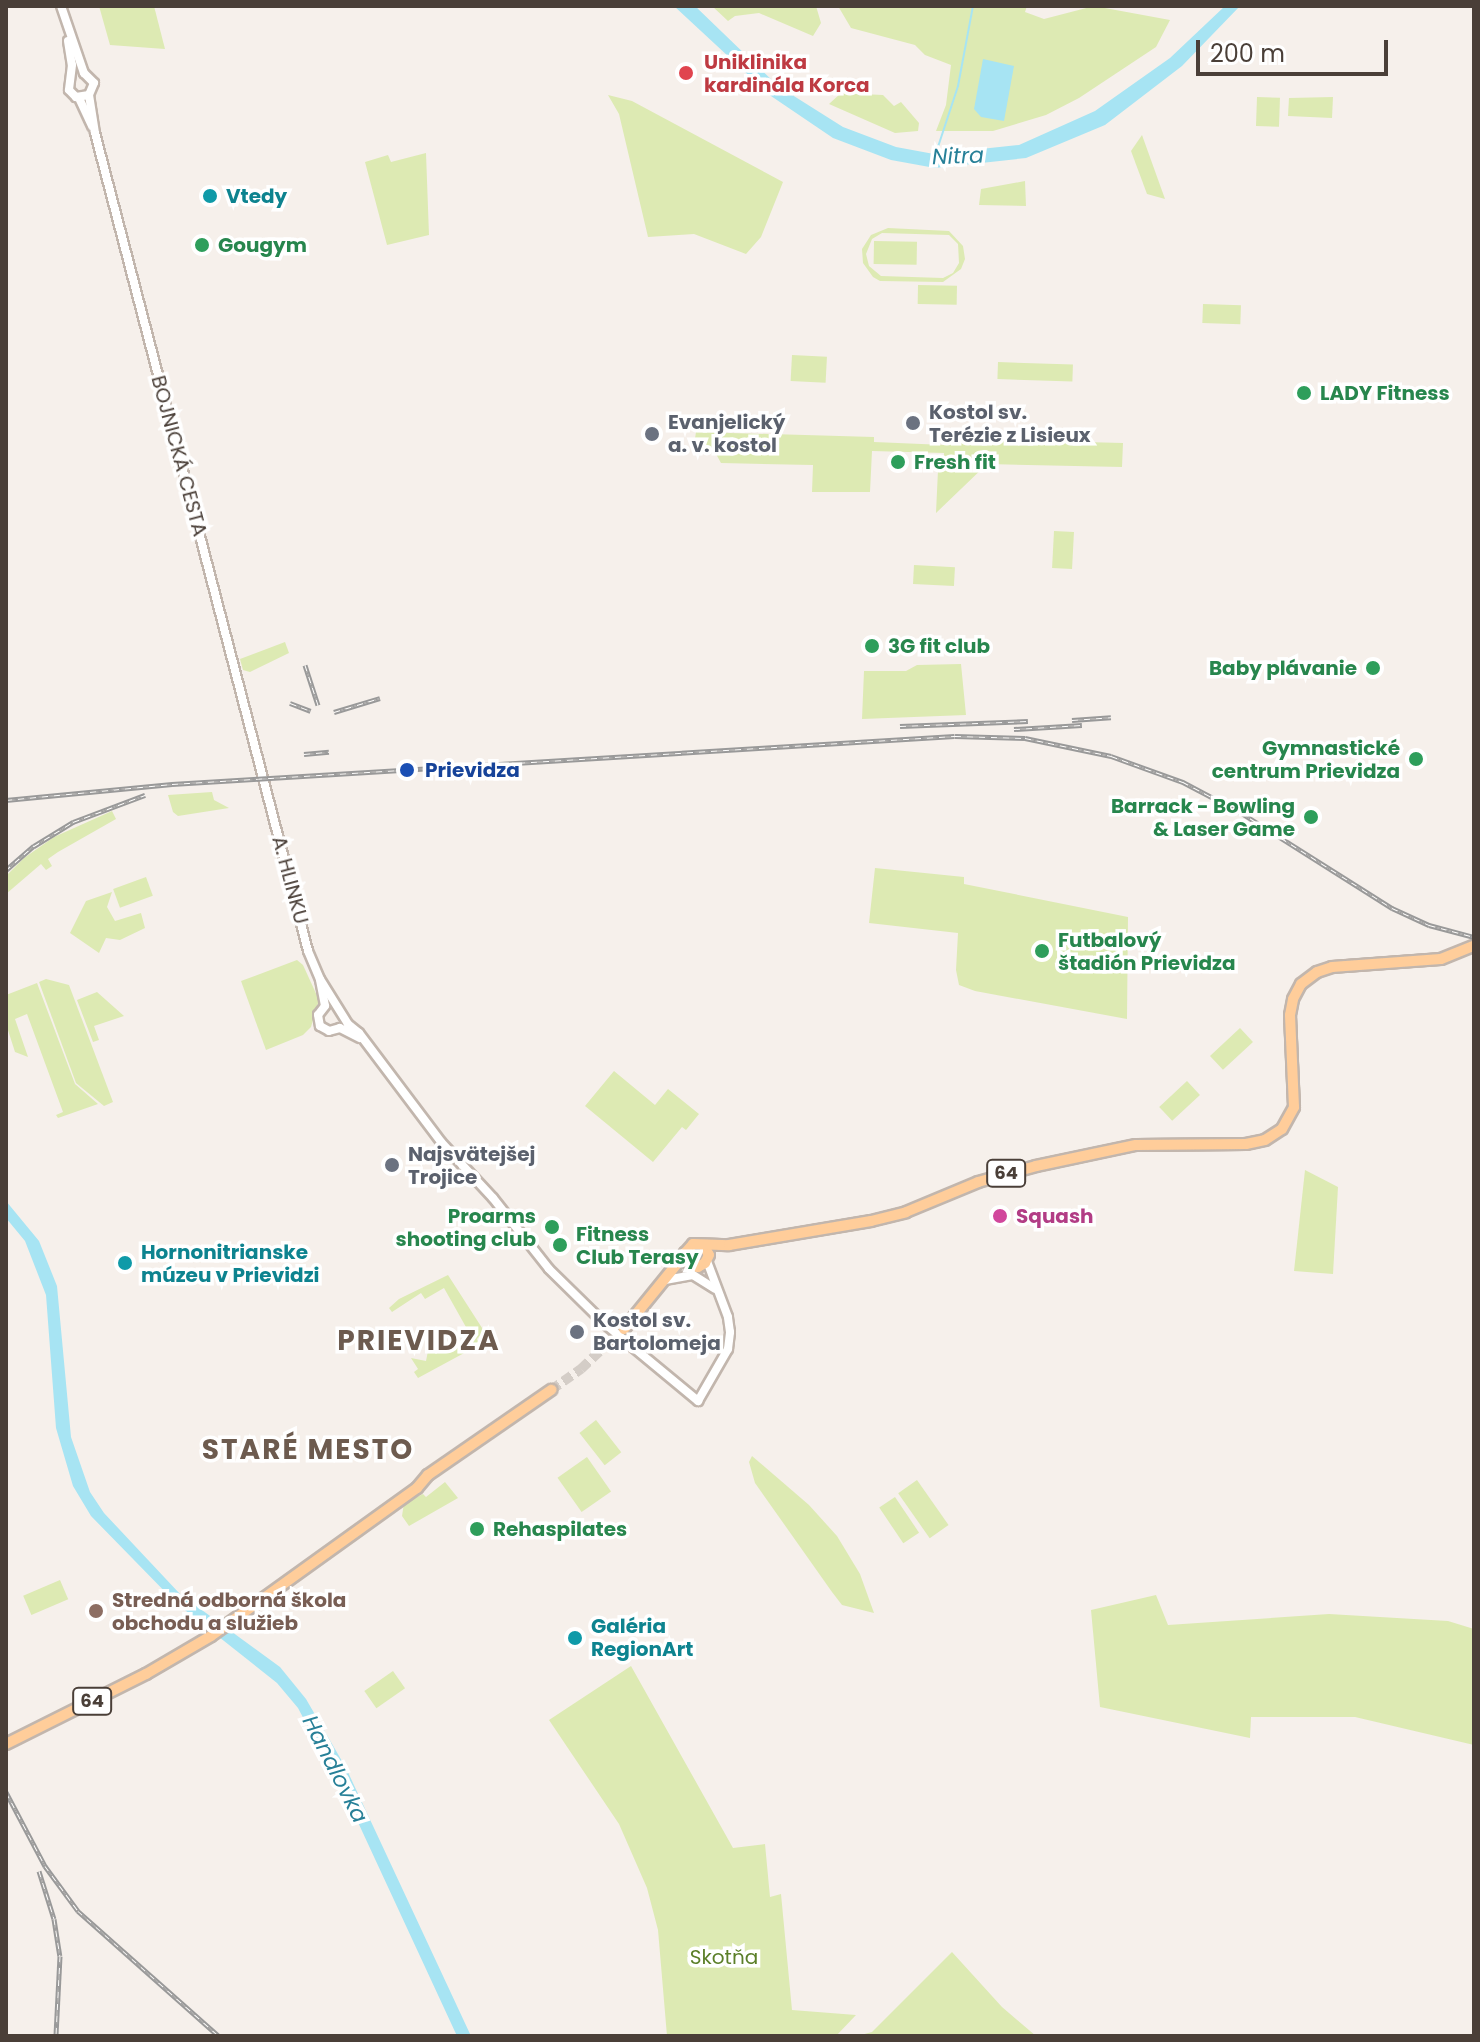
<!DOCTYPE html>
<meta charset="utf-8">
<style>
body{margin:0}
#map{position:relative;width:1480px;height:2042px;overflow:hidden;background:#f6f0eb;font-family:Poppins,sans-serif}
div>[style]{position:absolute}
.green>*{inset:0;background:#ddeab3;transform-origin:0 0}
.water>*{inset:0;background:#a7e4f3}
.stream>*{height:2px;margin:-1px;padding:0 1px;transform-origin:1px;border-radius:1px;background:#a7e4f3}
.major-tunnel>*{height:10px;margin-top:-5px;transform-origin:0;background:repeating-linear-gradient(90deg,#d4cdc7 0 10px,transparent 0 15px)}
.roads{filter:drop-shadow(2px 0 #c2b6ad) drop-shadow(-2px 0 #c2b6ad) drop-shadow(0 2px #c2b6ad) drop-shadow(0 -2px #c2b6ad)}
.minor>*{height:8px;margin:-4px;padding:0 4px;transform-origin:4px;border-radius:4px;background:#fff}
.major>*{height:10px;margin:-5px;padding:0 5px;transform-origin:5px;border-radius:5px;background:#ffcd9a}
.rail>*{height:5px;margin-top:-2.5px;transform-origin:0;background:repeating-linear-gradient(90deg,#fff 0 6px,#999 0 12px);box-sizing:border-box;border-block:2px solid #999}
.dots>*{width:22px;height:22px;translate:-50% -50%;box-sizing:border-box;border:4px solid #fff;border-radius:50%}
span{translate:-50% -50%;white-space:nowrap;text-align:center;line-height:1.15;-webkit-text-stroke:7px #fff;paint-order:stroke}
.shield-label span{padding:2px 6px;background:#fff;border:2px solid;border-radius:6px;-webkit-text-stroke-width:0}
.shield-label{font-size:18px;color:#4a3f38;font-weight:700}
.health-label{font-size:20px;color:#be3a42;font-weight:700}
.left{translate:0 -50%;text-align:left}
.culture-label{font-size:20px;color:#0d838f;font-weight:700}
.leisure-label{font-size:20px;color:#27864d;font-weight:700}
.right{translate:-100% -50%;text-align:right}
.worship-label{font-size:20px;color:#5b616d;font-weight:700}
.street-label{font-size:20px;color:#4a3f38}
.transit-label{font-size:20px;color:#164399;font-weight:700}
.hotel-label{font-size:20px;color:#b23c85;font-weight:700}
.education-label{font-size:20px;color:#785e54;font-weight:700}
.park-label{font-size:20px;color:#5b7f29}
.water-label{font-size:22px;color:#278098;font-style:italic}
.district-label{font-size:28px;color:#6d5b4f;font-weight:700;letter-spacing:2px}
.frame{position:absolute;inset:0;border:8px solid #4a3f38;pointer-events:none}
.scale{position:absolute;left:1196px;top:40px;width:192px;height:36px;box-sizing:border-box;border:4px solid #4a3f38;border-top:0;padding-left:10px;font-size:24px;line-height:28px;white-space:nowrap;color:#4a3f38;-webkit-text-stroke:6px #fff;paint-order:stroke}
</style>
<div id="map">
<div class="green">
<i style="clip-path:polygon(99px 6px,154px 6px,165px 49px,110px 45px)"></i>
<i style="clip-path:polygon(712px 6px,816px 6px,821px 23px,813px 36px,759px 13px,735px 16px,728px 21px)"></i>
<i style="clip-path:polygon(838px 6px,1027px 6px,1025px 12px,1044px 19px,1094px 6px,1170px 20px,1156px 47px,1079px 98px,1046px 115px,993px 131px,936px 131px,946px 105px,951px 65px,925px 55px,915px 45px,851px 28px)"></i>
<i style="clip-path:polygon(841px 93px,883px 95px,894px 106px,901px 102px,919px 123px,918px 131px,895px 133px,829px 104px)"></i>
<i style="clip-path:polygon(608px 95px,632px 101px,783px 182px,761px 237px,746px 254px,694px 234px,648px 237px,619px 114px)"></i>
<i style="left:1257px;top:97px;width:23px;height:29px;rotate:2deg"></i>
<i style="clip-path:polygon(1333px 97px,1332px 118px,1288px 116px,1289px 98px)"></i>
<i style="clip-path:polygon(1142px 135px,1165px 199px,1147px 194px,1131px 151px)"></i>
<i style="clip-path:polygon(426px 153px,429px 235px,387px 245px,365px 162px,388px 155px,391px 162px)"></i>
<i style="clip-path:polygon(1025px 181px,1026px 206px,979px 205px,981px 189px)"></i>
<i style="clip-path:polygon(evenodd,888px 228px,949px 231px,963px 246px,965px 259px,961px 269px,943px 282px,880px 281px,873px 277px,863px 263px,862px 249px,871px 235px,888px 228px,882px 233px,949px 235px,958px 244px,959px 263px,953px 273px,943px 278px,881px 276px,869px 266px,866px 254px,872px 239px,882px 233px)"></i>
<i style="left:874px;top:241px;width:43px;height:23px;rotate:1deg"></i>
<i style="left:918px;top:285px;width:39px;height:19px;rotate:1deg"></i>
<i style="left:1203px;top:304px;width:38px;height:19px;rotate:2deg"></i>
<i style="left:792px;top:355px;width:35px;height:26px;rotate:3deg"></i>
<i style="left:998px;top:362px;width:75px;height:17px;rotate:2deg"></i>
<i style="clip-path:polygon(696px 432px,874px 437px,874px 442px,945px 445px,970px 439px,1123px 443px,1122px 467px,987px 464px,936px 513px,938px 470px,944px 469px,944px 453px,872px 451px,870px 492px,812px 492px,813px 465px,721px 463px,716px 454px,694px 445px)"></i>
<i style="left:1054px;top:531px;width:20px;height:37px;rotate:3deg"></i>
<i style="left:914px;top:565px;width:41px;height:19px;rotate:3deg"></i>
<i style="clip-path:polygon(285px 642px,289px 653px,250px 672px,243px 670px,240px 659px)"></i>
<i style="clip-path:polygon(961px 664px,966px 715px,862px 719px,864px 671px,906px 671px,917px 665px)"></i>
<i style="clip-path:polygon(212px 792px,214px 800px,229px 808px,178px 816px,173px 812px,168px 795px)"></i>
<i style="clip-path:polygon(112px 811px,116px 819px,58px 852px,48px 859px,52px 866px,46px 870px,41px 864px,6px 894px,6px 876px,24px 858px,54px 837px)"></i>
<i style="clip-path:polygon(875px 868px,964px 877px,964px 884px,1128px 917px,1127px 1019px,975px 991px,959px 985px,956px 970px,958px 933px,869px 923px)"></i>
<i style="left:146px;top:877px;width:20px;height:35px;rotate:70deg"></i>
<i style="clip-path:polygon(112px 892px,107px 907px,115px 921px,141px 913px,145px 928px,120px 940px,106px 938px,99px 953px,70px 933px,86px 901px)"></i>
<i style="clip-path:polygon(297px 960px,303px 965px,319px 1000px,311px 1027px,303px 1035px,266px 1050px,241px 981px)"></i>
<i style="clip-path:polygon(46px 979px,69px 985px,113px 1102px,104px 1106px,76px 1083px,39px 982px)"></i>
<i style="clip-path:polygon(37px 983px,75px 1084px,98px 1104px,58px 1118px,56px 1115px,63px 1112px,27px 1014px,15px 1019px,28px 1057px,15px 1052px,6px 1024px,6px 995px)"></i>
<i style="clip-path:polygon(97px 992px,124px 1016px,94px 1026px,99px 1040px,93px 1042px,77px 1000px)"></i>
<i style="left:1240px;top:1028px;width:19px;height:41px;rotate:47deg"></i>
<i style="clip-path:polygon(614px 1071px,655px 1105px,668px 1089px,699px 1114px,686px 1130px,682px 1127px,653px 1162px,585px 1106px)"></i>
<i style="left:1187px;top:1081px;width:19px;height:38px;rotate:47deg"></i>
<i style="clip-path:polygon(1305px 1170px,1338px 1187px,1333px 1274px,1294px 1271px)"></i>
<i style="clip-path:polygon(448px 1275px,484px 1331px,477px 1339px,479px 1345px,418px 1378px,414px 1372px,418px 1369px,411px 1358px,426px 1361px,429px 1346px,441px 1338px,449px 1349px,471px 1336px,444px 1288px,425px 1299px,421px 1293px,392px 1312px,389px 1308px,399px 1299px)"></i>
<i style="left:596px;top:1420px;width:41px;height:21px;rotate:52deg"></i>
<i style="clip-path:polygon(752px 1456px,809px 1505px,837px 1536px,860px 1574px,874px 1613px,842px 1605px,832px 1592px,755px 1483px,749px 1462px)"></i>
<i style="left:587px;top:1457px;width:42px;height:36px;rotate:55deg"></i>
<i style="left:917px;top:1480px;width:55px;height:23px;rotate:55deg"></i>
<i style="clip-path:polygon(445px 1482px,458px 1498px,409px 1526px,402px 1516px,404px 1503px,423px 1494px,426px 1497px)"></i>
<i style="left:895px;top:1497px;width:43px;height:19px;rotate:56deg"></i>
<i style="left:60px;top:1580px;width:21px;height:40px;rotate:67deg"></i>
<i style="clip-path:polygon(1156px 1595px,1168px 1625px,1329px 1614px,1448px 1621px,1474px 1629px,1474px 1745px,1355px 1717px,1251px 1717px,1250px 1738px,1100px 1707px,1091px 1610px)"></i>
<i style="clip-path:polygon(631px 1666px,733px 1848px,765px 1844px,770px 1897px,781px 1894px,792px 2010px,856px 2015px,836px 2036px,667px 2036px,658px 1930px,647px 1888px,619px 1824px,549px 1720px)"></i>
<i style="left:393px;top:1671px;width:21px;height:35px;rotate:55deg"></i>
<i style="clip-path:polygon(952px 1952px,1002px 2007px,1036px 2036px,857px 2036px,872px 2032px)"></i>
</div>
<div class="water">
<i style="clip-path:polygon(674px 6px,695px 6px,778px 86px,843px 127px,896px 147px,934px 154px,1019px 145px,1095px 111px,1170px 58px,1225px 6px,1240px 6px,1182px 66px,1105px 125px,1026px 158px,935px 168px,891px 160px,833px 138px,771px 96px)"></i>
<i style="clip-path:polygon(983px 59px,1014px 66px,1004px 121px,981px 117px,974px 109px)"></i>
<i style="clip-path:polygon(6px 1201px,39px 1241px,57px 1286px,71px 1437px,90px 1492px,104px 1513px,180px 1594px,280px 1667px,306px 1699px,346px 1768px,471px 2036px,457px 2036px,356px 1818px,298px 1708px,277px 1683px,176px 1603px,91px 1516px,73px 1486px,56px 1428px,46px 1295px,25px 1241px,6px 1218px)"></i>
</div>
<div class="stream">
<i style="left:935px;top:156px;width:74px;rotate:-71.8deg"></i>
<i style="left:958px;top:86px;width:81px;rotate:-79.4deg"></i>
</div>
<div class="major-tunnel">
<i style="left:551px;top:1390px;width:37px;rotate:-35deg"></i>
<i style="left:581px;top:1369px;width:57px;rotate:-43.6deg"></i>
</div>
<div class="roads">
<div class="minor">
<i style="left:61px;top:6px;width:71px;rotate:71.1deg"></i>
<i style="left:84px;top:73px;width:14px;rotate:45deg"></i>
<i style="left:94px;top:83px;width:13px;rotate:113deg"></i>
<i style="left:89px;top:95px;width:38px;rotate:81deg"></i>
<i style="left:95px;top:133px;width:845px;rotate:75.4deg"></i>
<i style="left:308px;top:951px;width:30px;rotate:67deg"></i>
<i style="left:320px;top:979px;width:53px;rotate:58.1deg"></i>
<i style="left:348px;top:1024px;width:14px;rotate:39deg"></i>
<i style="left:359px;top:1033px;width:136px;rotate:53deg"></i>
<i style="left:441px;top:1142px;width:76px;rotate:47.1deg"></i>
<i style="left:493px;top:1198px;width:90px;rotate:51.7deg"></i>
<i style="left:549px;top:1269px;width:78px;rotate:44.5deg"></i>
<i style="left:605px;top:1324px;width:121px;rotate:39.6deg"></i>
<i style="left:698px;top:1401px;width:60px;rotate:-60deg"></i>
<i style="left:728px;top:1349px;width:17px;rotate:-83deg"></i>
<i style="left:730px;top:1332px;width:15px;rotate:-98deg"></i>
<i style="left:728px;top:1317px;width:60px;rotate:-110.6deg"></i>
<i style="left:68px;top:41px;width:24px;rotate:81deg"></i>
<i style="left:72px;top:65px;width:25px;rotate:97deg"></i>
<i style="left:69px;top:90px;width:10px;rotate:45deg"></i>
<i style="left:76px;top:97px;width:13px;rotate:-9deg"></i>
<i style="left:79px;top:98px;width:31px;rotate:65deg"></i>
<i style="left:320px;top:980px;width:26px;rotate:79deg"></i>
<i style="left:325px;top:1006px;width:11px;rotate:128deg"></i>
<i style="left:318px;top:1015px;width:11px;rotate:80deg"></i>
<i style="left:320px;top:1026px;width:10px;rotate:29deg"></i>
<i style="left:329px;top:1031px;width:11px;rotate:-15deg"></i>
<i style="left:340px;top:1028px;width:22px;rotate:27deg"></i>
<i style="left:665px;top:1280px;width:28px;rotate:-10deg"></i>
<i style="left:693px;top:1275px;width:26px;rotate:32deg"></i>
</div>
<div class="major">
<i style="left:704px;top:1246px;width:10px;rotate:61deg"></i>
<i style="left:709px;top:1255px;width:9px;rotate:117deg"></i>
<i style="left:705px;top:1263px;width:8px;rotate:150deg"></i>
<i style="left:698px;top:1267px;width:9px;rotate:-162deg"></i>
<i style="left:689px;top:1264px;width:12px;rotate:-110deg"></i>
<i style="left:685px;top:1253px;width:12px;rotate:-48deg"></i>
<i style="left:693px;top:1244px;width:36px;rotate:2deg"></i>
<i style="left:729px;top:1245px;width:144px;rotate:-9.6deg"></i>
<i style="left:871px;top:1221px;width:36px;rotate:-14deg"></i>
<i style="left:906px;top:1212px;width:78px;rotate:-22.6deg"></i>
<i style="left:978px;top:1182px;width:60px;rotate:-15.4deg"></i>
<i style="left:1036px;top:1166px;width:102px;rotate:-11.9deg"></i>
<i style="left:1136px;top:1145px;width:110px;rotate:-0.5deg"></i>
<i style="left:1246px;top:1144px;width:19px;rotate:-12deg"></i>
<i style="left:1265px;top:1140px;width:20px;rotate:-33deg"></i>
<i style="left:1282px;top:1129px;width:25px;rotate:-61deg"></i>
<i style="left:1294px;top:1107px;width:92px;rotate:-92.5deg"></i>
<i style="left:1290px;top:1015px;width:16px;rotate:-79deg"></i>
<i style="left:1293px;top:999px;width:17px;rotate:-62deg"></i>
<i style="left:1301px;top:984px;width:20px;rotate:-37deg"></i>
<i style="left:1317px;top:972px;width:16px;rotate:-18deg"></i>
<i style="left:1332px;top:967px;width:109px;rotate:-4.2deg"></i>
<i style="left:1441px;top:959px;width:35px;rotate:-22deg"></i>
<i style="left:624px;top:1329px;width:97px;rotate:-50.9deg"></i>
<i style="left:6px;top:1744px;width:157px;rotate:-26.6deg"></i>
<i style="left:146px;top:1674px;width:75px;rotate:-30.3deg"></i>
<i style="left:211px;top:1636px;width:254px;rotate:-35.7deg"></i>
<i style="left:417px;top:1488px;width:17px;rotate:-50deg"></i>
<i style="left:428px;top:1475px;width:150px;rotate:-34.6deg"></i>
</div>
</div>
<div class="rail">
<i style="left:305px;top:665px;width:42px;rotate:72deg"></i>
<i style="left:290px;top:703px;width:22px;rotate:21deg"></i>
<i style="left:334px;top:712px;width:48px;rotate:-16.9deg"></i>
<i style="left:1072px;top:720px;width:39px;rotate:-4deg"></i>
<i style="left:900px;top:726px;width:128px;rotate:-2.2deg"></i>
<i style="left:1014px;top:729px;width:68px;rotate:-3.4deg"></i>
<i style="left:304px;top:754px;width:25px;rotate:-5deg"></i>
<i style="left:6px;top:800px;width:167px;rotate:-5.5deg"></i>
<i style="left:172px;top:784px;width:784px;rotate:-3.51deg"></i>
<i style="left:955px;top:736px;width:70px;rotate:1.6deg"></i>
<i style="left:1025px;top:738px;width:88px;rotate:11.8deg"></i>
<i style="left:1111px;top:756px;width:77px;rotate:19.9deg"></i>
<i style="left:1183px;top:782px;width:64px;rotate:27.8deg"></i>
<i style="left:1240px;top:812px;width:180px;rotate:32.3deg"></i>
<i style="left:1392px;top:908px;width:41px;rotate:24.7deg"></i>
<i style="left:1429px;top:925px;width:47px;rotate:14.9deg"></i>
<i style="left:6px;top:870px;width:37px;rotate:-41deg"></i>
<i style="left:34px;top:846px;width:46px;rotate:-31.6deg"></i>
<i style="left:73px;top:822px;width:77px;rotate:-20.6deg"></i>
<i style="left:6px;top:1792px;width:84px;rotate:62.2deg"></i>
<i style="left:45px;top:1866px;width:56px;rotate:53.7deg"></i>
<i style="left:78px;top:1911px;width:188px;rotate:41.6deg"></i>
<i style="left:39px;top:1871px;width:50px;rotate:72.6deg"></i>
<i style="left:54px;top:1919px;width:37px;rotate:81deg"></i>
<i style="left:60px;top:1956px;width:80px;rotate:92.9deg"></i>
</div>
<div class="dots">
<i style="left:686px;top:73px;background:#e0444e"></i>
<i style="left:210px;top:196px;background:#0f9aa8"></i>
<i style="left:202px;top:245px;background:#2e9e5b"></i>
<i style="left:1304px;top:393px;background:#2e9e5b"></i>
<i style="left:913px;top:423px;background:#6b7280"></i>
<i style="left:652px;top:434px;background:#6b7280"></i>
<i style="left:898px;top:462px;background:#2e9e5b"></i>
<i style="left:872px;top:646px;background:#2e9e5b"></i>
<i style="left:1373px;top:668px;background:#2e9e5b"></i>
<i style="left:1416px;top:759px;background:#2e9e5b"></i>
<i style="left:407px;top:770px;background:#1a4fb4"></i>
<i style="left:1311px;top:817px;background:#2e9e5b"></i>
<i style="left:1042px;top:951px;background:#2e9e5b"></i>
<i style="left:392px;top:1165px;background:#6b7280"></i>
<i style="left:1000px;top:1216px;background:#d1479c"></i>
<i style="left:552px;top:1227px;background:#2e9e5b"></i>
<i style="left:560px;top:1245px;background:#2e9e5b"></i>
<i style="left:125px;top:1263px;background:#0f9aa8"></i>
<i style="left:577px;top:1332px;background:#6b7280"></i>
<i style="left:477px;top:1529px;background:#2e9e5b"></i>
<i style="left:96px;top:1611px;background:#8d6e63"></i>
<i style="left:575px;top:1638px;background:#0f9aa8"></i>
</div>
<div class="shield-label">
<span style="left:1006px;top:1173px">64</span>
<span style="left:92px;top:1701px">64</span>
</div>
<div class="health-label">
<span class="left" style="left:704px;top:74px">Uniklinika<br>kardinála Korca</span>
</div>
<div class="culture-label">
<span class="left" style="left:226px;top:196px">Vtedy</span>
<span class="left" style="left:141px;top:1264px">Hornonitrianske<br>múzeu v Prievidzi</span>
<span class="left" style="left:591px;top:1638px">Galéria<br>RegionArt</span>
</div>
<div class="leisure-label">
<span class="left" style="left:218px;top:245px">Gougym</span>
<span class="left" style="left:1320px;top:393px">LADY Fitness</span>
<span class="left" style="left:914px;top:462px">Fresh fit</span>
<span class="left" style="left:888px;top:646px">3G fit club</span>
<span class="right" style="left:1357px;top:668px">Baby plávanie</span>
<span class="right" style="left:1400px;top:760px">Gymnastické<br>centrum Prievidza</span>
<span class="right" style="left:1295px;top:818px">Barrack - Bowling<br>&amp; Laser Game</span>
<span class="left" style="left:1058px;top:952px">Futbalový<br>štadión Prievidza</span>
<span class="right" style="left:536px;top:1228px">Proarms<br>shooting club</span>
<span class="left" style="left:576px;top:1246px">Fitness<br>Club Terasy</span>
<span class="left" style="left:493px;top:1529px">Rehaspilates</span>
</div>
<div class="worship-label">
<span class="left" style="left:929px;top:424px">Kostol sv.<br>Terézie z Lisieux</span>
<span class="left" style="left:668px;top:434px">Evanjelický<br>a. v. kostol</span>
<span class="left" style="left:408px;top:1166px">Najsvätejšej<br>Trojice</span>
<span class="left" style="left:593px;top:1332px">Kostol sv.<br>Bartolomeja</span>
</div>
<div class="street-label">
<span style="left:179px;top:456px;rotate:75deg">BOJNICKÁ CESTA</span>
<span style="left:290px;top:880px;rotate:75deg">A. HLINKU</span>
</div>
<div class="transit-label">
<span class="left" style="left:425px;top:770px">Prievidza</span>
</div>
<div class="hotel-label">
<span class="left" style="left:1016px;top:1216px">Squash</span>
</div>
<div class="education-label">
<span class="left" style="left:112px;top:1612px">Stredná odborná škola<br>obchodu a služieb</span>
</div>
<div class="park-label">
<span style="left:724px;top:1957px">Skotňa</span>
</div>
<div class="water-label">
<span style="left:958px;top:156px;rotate:-2deg">Nitra</span>
<span style="left:335px;top:1769px;rotate:63deg">Handlovka</span>
</div>
<div class="district-label">
<span style="left:419px;top:1341px">PRIEVIDZA</span>
<span style="left:308px;top:1450px">STARÉ MESTO</span>
</div>
<div class="frame"></div>
<div class="scale">200 m</div>
</div>
